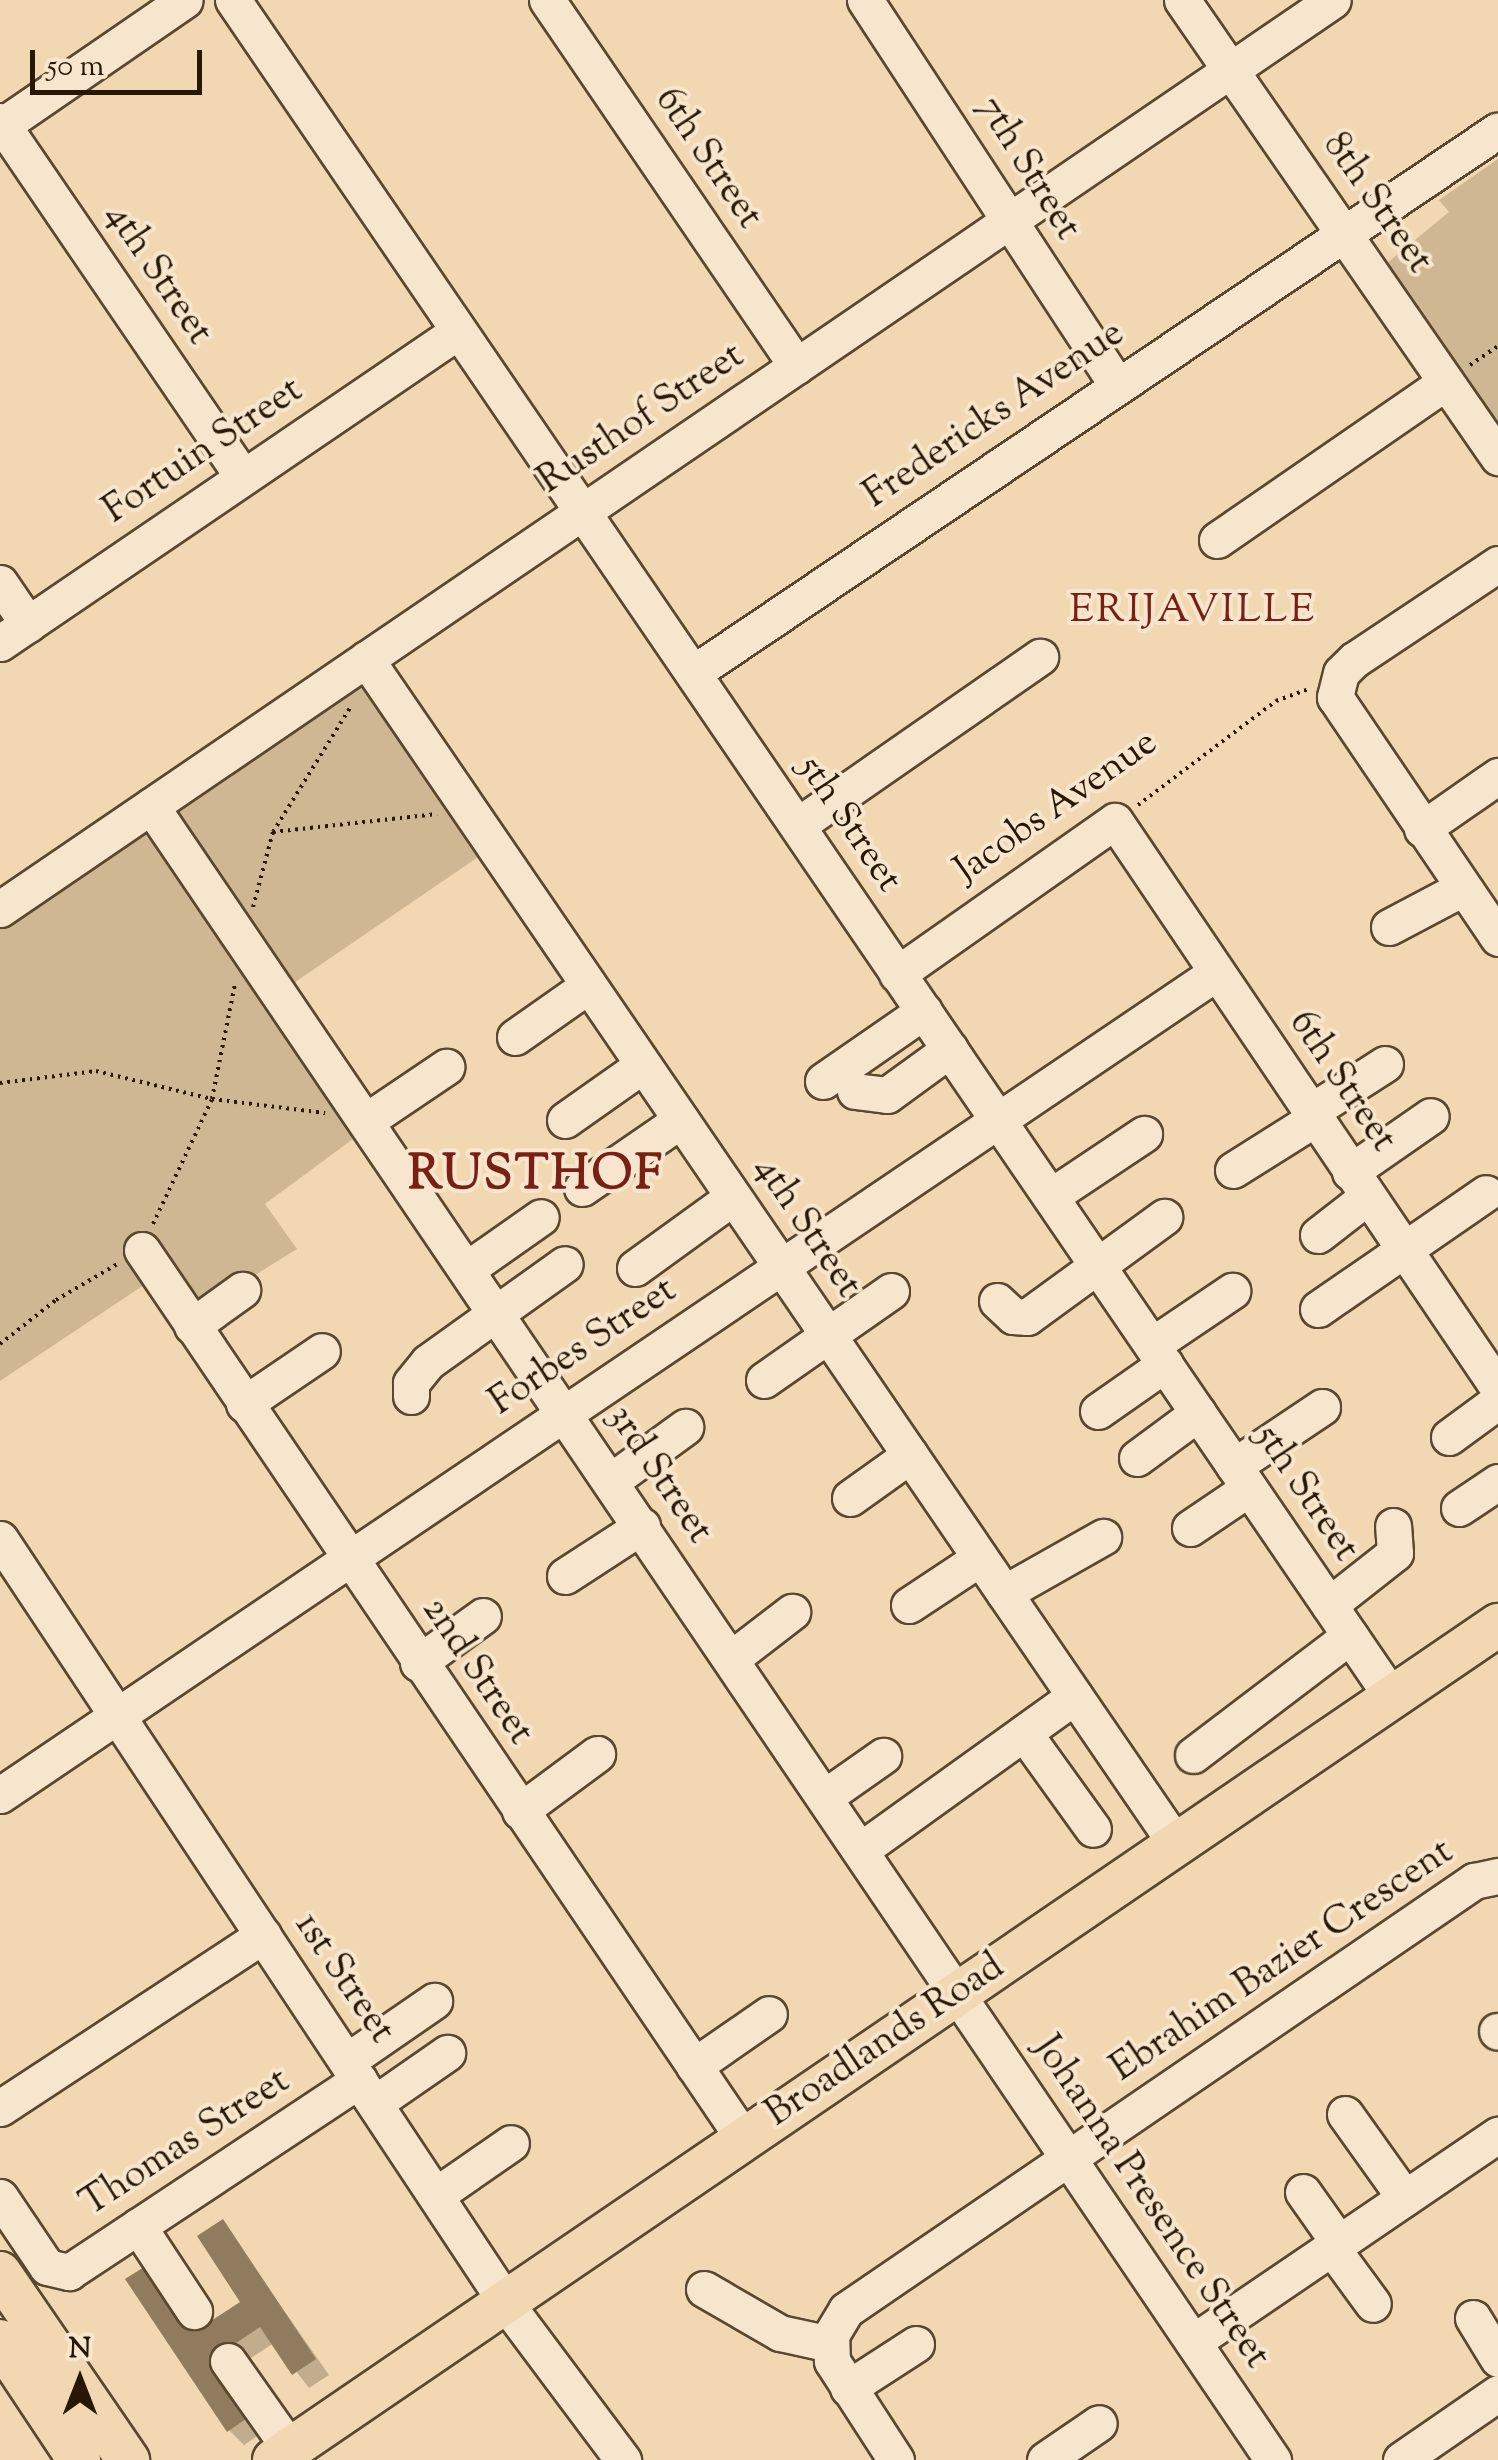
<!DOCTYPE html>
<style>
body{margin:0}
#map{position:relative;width:1498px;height:2460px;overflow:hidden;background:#f2d8b2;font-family:"Sorts Mill Goudy",serif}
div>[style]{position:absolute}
.green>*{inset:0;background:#d0b794}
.shadow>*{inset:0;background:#0003}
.building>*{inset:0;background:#917b5e}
.path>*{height:4px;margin-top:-2px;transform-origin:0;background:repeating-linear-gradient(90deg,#281704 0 2.5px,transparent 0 7.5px)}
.roads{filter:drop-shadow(2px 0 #5a4730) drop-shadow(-2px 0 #5a4730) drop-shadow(0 2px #5a4730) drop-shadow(0 -2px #5a4730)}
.minor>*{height:35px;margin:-17.5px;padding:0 17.5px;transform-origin:17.5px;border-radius:17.5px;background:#f7e6cd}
.major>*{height:42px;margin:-21px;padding:0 21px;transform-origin:21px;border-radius:21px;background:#f2d8b2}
span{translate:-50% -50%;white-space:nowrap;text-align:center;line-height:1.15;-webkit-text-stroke:8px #f7e6cd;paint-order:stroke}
.street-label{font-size:38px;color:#281704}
.neighbourhood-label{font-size:40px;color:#7a1f14;letter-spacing:2.5px}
.district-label{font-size:48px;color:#7a1f14;font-weight:700;letter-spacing:2.5px}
.north{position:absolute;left:30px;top:2330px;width:100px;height:100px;-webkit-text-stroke:8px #f7e6cd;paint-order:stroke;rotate:0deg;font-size:28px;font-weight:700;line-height:40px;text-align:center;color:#281704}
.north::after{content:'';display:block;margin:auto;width:35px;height:45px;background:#281704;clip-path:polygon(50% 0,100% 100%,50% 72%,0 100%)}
.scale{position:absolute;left:30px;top:50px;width:172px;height:45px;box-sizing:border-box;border:5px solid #281704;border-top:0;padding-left:12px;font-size:30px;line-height:35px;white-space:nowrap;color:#281704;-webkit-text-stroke:8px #f7e6cd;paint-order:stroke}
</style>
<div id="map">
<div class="green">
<i style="clip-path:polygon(1498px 159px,1498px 423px,1387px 263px,1449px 212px,1439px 200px)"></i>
<i style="clip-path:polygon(359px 683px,484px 853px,285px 989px,177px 821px,179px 811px)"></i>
<i style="clip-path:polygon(145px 833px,361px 1133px,265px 1204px,297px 1249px,194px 1313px,165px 1271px,0 1381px,0 924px)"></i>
</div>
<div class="shadow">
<i style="clip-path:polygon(222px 2222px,329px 2375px,309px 2388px,274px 2343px,231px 2371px,269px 2428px,244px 2445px,229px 2430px,167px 2280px,201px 2331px,243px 2303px)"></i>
</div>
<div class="building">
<i style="clip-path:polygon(223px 2219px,316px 2359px,292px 2375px,260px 2327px,218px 2355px,256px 2412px,227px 2432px,125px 2279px,152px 2262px,197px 2330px,240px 2302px,197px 2236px)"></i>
</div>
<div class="path">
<i style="left:1470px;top:365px;width:34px;rotate:-34deg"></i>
<i style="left:1138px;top:805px;width:173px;rotate:-37deg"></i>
<i style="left:1276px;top:701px;width:33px;rotate:-20deg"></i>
<i style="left:273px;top:832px;width:165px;rotate:-6.3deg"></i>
<i style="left:253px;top:907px;width:78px;rotate:-75.1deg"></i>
<i style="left:273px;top:832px;width:148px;rotate:-58.2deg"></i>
<i style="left:0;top:1083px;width:97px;rotate:-7.1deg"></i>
<i style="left:96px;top:1071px;width:119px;rotate:13.6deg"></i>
<i style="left:212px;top:1099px;width:114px;rotate:7.1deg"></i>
<i style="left:153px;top:1224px;width:138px;rotate:-64.7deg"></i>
<i style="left:212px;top:1099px;width:117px;rotate:-78.7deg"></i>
<i style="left:0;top:1344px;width:71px;rotate:-38.2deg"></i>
<i style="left:56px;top:1300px;width:73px;rotate:-30.4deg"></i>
</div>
<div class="roads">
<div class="minor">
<i style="left:233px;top:0;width:2055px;rotate:55.67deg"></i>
<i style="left:547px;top:0;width:443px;rotate:55.7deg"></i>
<i style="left:865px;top:0;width:460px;rotate:56.8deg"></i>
<i style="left:1182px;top:0;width:556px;rotate:55.34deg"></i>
<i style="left:0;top:121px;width:430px;rotate:55.7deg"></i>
<i style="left:0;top:127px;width:224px;rotate:-34.5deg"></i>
<i style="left:1217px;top:540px;width:278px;rotate:-34.6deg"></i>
<i style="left:1498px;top:564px;width:173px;rotate:146.3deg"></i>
<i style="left:1354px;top:660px;width:18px;rotate:135deg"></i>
<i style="left:1341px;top:673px;width:25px;rotate:104deg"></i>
<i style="left:1335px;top:697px;width:291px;rotate:55.9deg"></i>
<i style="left:0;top:583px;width:50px;rotate:55.7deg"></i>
<i style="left:0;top:643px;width:553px;rotate:-34.24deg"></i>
<i style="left:366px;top:659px;width:1435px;rotate:55.65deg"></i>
<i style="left:693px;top:673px;width:970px;rotate:-33.99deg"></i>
<i style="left:151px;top:806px;width:1999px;rotate:55.85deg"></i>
<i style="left:798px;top:825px;width:295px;rotate:-34.8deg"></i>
<i style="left:1422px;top:829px;width:93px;rotate:-34.9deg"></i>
<i style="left:0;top:909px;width:1613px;rotate:-34.29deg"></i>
<i style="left:1389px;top:927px;width:84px;rotate:-27.8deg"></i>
<i style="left:897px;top:974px;width:266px;rotate:-35.1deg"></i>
<i style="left:1115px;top:821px;width:684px;rotate:55.96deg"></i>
<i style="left:515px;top:1037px;width:90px;rotate:-35.1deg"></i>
<i style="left:823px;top:1081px;width:123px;rotate:-34.7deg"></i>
<i style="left:855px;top:1091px;width:32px;rotate:7deg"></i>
<i style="left:887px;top:1095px;width:78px;rotate:-36.1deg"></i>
<i style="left:1310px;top:1112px;width:89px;rotate:-32.6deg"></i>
<i style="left:565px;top:1120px;width:95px;rotate:-35.2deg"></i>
<i style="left:366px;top:1121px;width:97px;rotate:-34deg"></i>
<i style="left:1233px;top:1170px;width:96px;rotate:-32.2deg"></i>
<i style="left:1350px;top:1172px;width:98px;rotate:-34.7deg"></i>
<i style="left:582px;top:1188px;width:120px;rotate:-34.5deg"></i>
<i style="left:1051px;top:1196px;width:112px;rotate:-33.7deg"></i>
<i style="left:1318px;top:1235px;width:62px;rotate:-37.8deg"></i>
<i style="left:142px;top:1250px;width:1074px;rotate:55.9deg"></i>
<i style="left:635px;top:1268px;width:121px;rotate:-35.9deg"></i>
<i style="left:467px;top:1269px;width:90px;rotate:-35.1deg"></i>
<i style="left:997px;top:1301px;width:22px;rotate:43deg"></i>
<i style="left:1013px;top:1316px;width:14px;rotate:4deg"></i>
<i style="left:1027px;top:1317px;width:170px;rotate:-36.1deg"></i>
<i style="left:1318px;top:1309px;width:204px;rotate:-34.6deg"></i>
<i style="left:192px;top:1326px;width:62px;rotate:-35.8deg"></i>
<i style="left:1152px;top:1345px;width:97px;rotate:-34deg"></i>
<i style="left:764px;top:1380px;width:155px;rotate:-35deg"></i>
<i style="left:411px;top:1396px;width:13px;rotate:-90deg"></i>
<i style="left:411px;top:1383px;width:27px;rotate:-51deg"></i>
<i style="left:428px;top:1362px;width:168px;rotate:-35.6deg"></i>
<i style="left:244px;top:1404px;width:94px;rotate:-34.2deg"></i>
<i style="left:1098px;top:1411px;width:82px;rotate:-35deg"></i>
<i style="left:1449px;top:1437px;width:61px;rotate:-36.3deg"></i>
<i style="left:1137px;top:1458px;width:76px;rotate:-36.4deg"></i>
<i style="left:1234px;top:1466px;width:106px;rotate:-33.8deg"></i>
<i style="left:611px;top:1481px;width:92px;rotate:-36.1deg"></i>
<i style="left:850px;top:1498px;width:74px;rotate:-35.6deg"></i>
<i style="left:1459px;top:1508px;width:47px;rotate:-33.7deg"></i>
<i style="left:1190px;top:1528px;width:71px;rotate:-34.1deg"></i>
<i style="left:0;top:1539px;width:929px;rotate:56.46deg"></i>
<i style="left:513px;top:2313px;width:184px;rotate:53.2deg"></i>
<i style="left:565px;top:1576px;width:92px;rotate:-33deg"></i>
<i style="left:1004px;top:1593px;width:114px;rotate:-29.5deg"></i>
<i style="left:909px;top:1605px;width:85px;rotate:-33.5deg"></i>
<i style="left:1329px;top:1605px;width:84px;rotate:-38.2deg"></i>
<i style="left:1395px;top:1553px;width:27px;rotate:-94deg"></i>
<i style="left:732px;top:1658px;width:76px;rotate:-37.5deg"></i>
<i style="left:418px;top:1663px;width:80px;rotate:-35.9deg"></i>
<i style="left:1024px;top:1733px;width:118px;rotate:54.3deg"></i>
<i style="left:1193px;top:1755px;width:197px;rotate:-37.2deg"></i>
<i style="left:0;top:1795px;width:1468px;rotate:-34.06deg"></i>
<i style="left:826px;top:1796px;width:70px;rotate:-35.1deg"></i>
<i style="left:520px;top:1811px;width:96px;rotate:-36.5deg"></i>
<i style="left:862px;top:1849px;width:262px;rotate:-35.7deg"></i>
<i style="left:1497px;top:2031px;width:1px;rotate:45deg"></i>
<i style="left:347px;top:2061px;width:106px;rotate:-34.6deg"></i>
<i style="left:694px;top:2066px;width:91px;rotate:-34.7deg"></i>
<i style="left:375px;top:2103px;width:88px;rotate:-34.8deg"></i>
<i style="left:0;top:2108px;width:315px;rotate:-33.3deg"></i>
<i style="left:1345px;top:2114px;width:103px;rotate:54.5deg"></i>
<i style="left:1303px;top:2192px;width:62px;rotate:54.8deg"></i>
<i style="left:436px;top:2195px;width:91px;rotate:-34.7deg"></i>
<i style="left:0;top:2197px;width:84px;rotate:56.1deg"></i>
<i style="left:47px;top:2267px;width:23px;rotate:13deg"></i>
<i style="left:69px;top:2272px;width:348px;rotate:-33.5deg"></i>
<i style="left:138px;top:2226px;width:102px;rotate:56.6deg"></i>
<i style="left:1332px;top:2248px;width:69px;rotate:53.8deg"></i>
<i style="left:704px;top:2289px;width:88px;rotate:30.1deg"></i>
<i style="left:780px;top:2333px;width:51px;rotate:12.4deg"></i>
<i style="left:1473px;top:2318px;width:48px;rotate:58.6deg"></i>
<i style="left:1193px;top:2342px;width:369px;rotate:-34.2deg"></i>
<i style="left:228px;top:2361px;width:108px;rotate:54.8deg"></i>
<i style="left:848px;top:2388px;width:81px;rotate:-32.9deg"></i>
<i style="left:896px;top:2460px;width:118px;rotate:-122.9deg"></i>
<i style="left:832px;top:2361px;width:26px;rotate:-92deg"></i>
<i style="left:831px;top:2335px;width:29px;rotate:-59deg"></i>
<i style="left:846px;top:2310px;width:761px;rotate:-34.34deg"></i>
<i style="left:1474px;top:1881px;width:25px;rotate:-12deg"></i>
<i style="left:1045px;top:2460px;width:65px;rotate:-34.4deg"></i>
<i style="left:1401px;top:2460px;width:118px;rotate:-34.6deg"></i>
</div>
<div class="major">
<i style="left:0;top:2273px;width:227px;rotate:55.6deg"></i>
<i style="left:0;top:2341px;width:143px;rotate:56.4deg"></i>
<i style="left:274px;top:2460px;width:1482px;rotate:-34.3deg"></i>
</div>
</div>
<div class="street-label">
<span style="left:707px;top:159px;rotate:56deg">6th Street</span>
<span style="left:1027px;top:169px;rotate:58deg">7th Street</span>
<span style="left:1376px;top:204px;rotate:55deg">8th Street</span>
<span style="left:157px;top:275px;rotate:56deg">4th Street</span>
<span style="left:995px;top:416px;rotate:-34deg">Fredericks Avenue</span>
<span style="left:642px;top:420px;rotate:-34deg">Rusthof Street</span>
<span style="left:204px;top:452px;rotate:-34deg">Fortuin Street</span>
<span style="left:1057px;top:808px;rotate:-35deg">Jacobs Avenue</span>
<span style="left:848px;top:825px;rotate:56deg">5th Street</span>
<span style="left:1341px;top:1082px;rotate:56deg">6th Street</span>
<span style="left:806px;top:1228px;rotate:56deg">4th Street</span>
<span style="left:584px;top:1348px;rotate:-34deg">Forbes Street</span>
<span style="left:658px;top:1475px;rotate:56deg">3rd Street</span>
<span style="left:1305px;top:1494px;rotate:56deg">5th Street</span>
<span style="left:476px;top:1672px;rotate:56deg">2nd Street</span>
<span style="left:1283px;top:1962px;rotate:-34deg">Ebrahim Bazier Crescent</span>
<span style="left:343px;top:1979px;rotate:56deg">1st Street</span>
<span style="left:886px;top:2042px;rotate:-34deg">Broadlands Road</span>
<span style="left:186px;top:2144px;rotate:-33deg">Thomas Street</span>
<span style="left:1150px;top:2203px;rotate:56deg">Johanna Presence Street</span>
</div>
<div class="neighbourhood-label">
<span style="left:1193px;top:612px">ERIJAVILLE</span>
</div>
<div class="district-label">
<span style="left:536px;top:1177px">RUSTHOF</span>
</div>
<div class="north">N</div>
<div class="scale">50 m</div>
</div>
